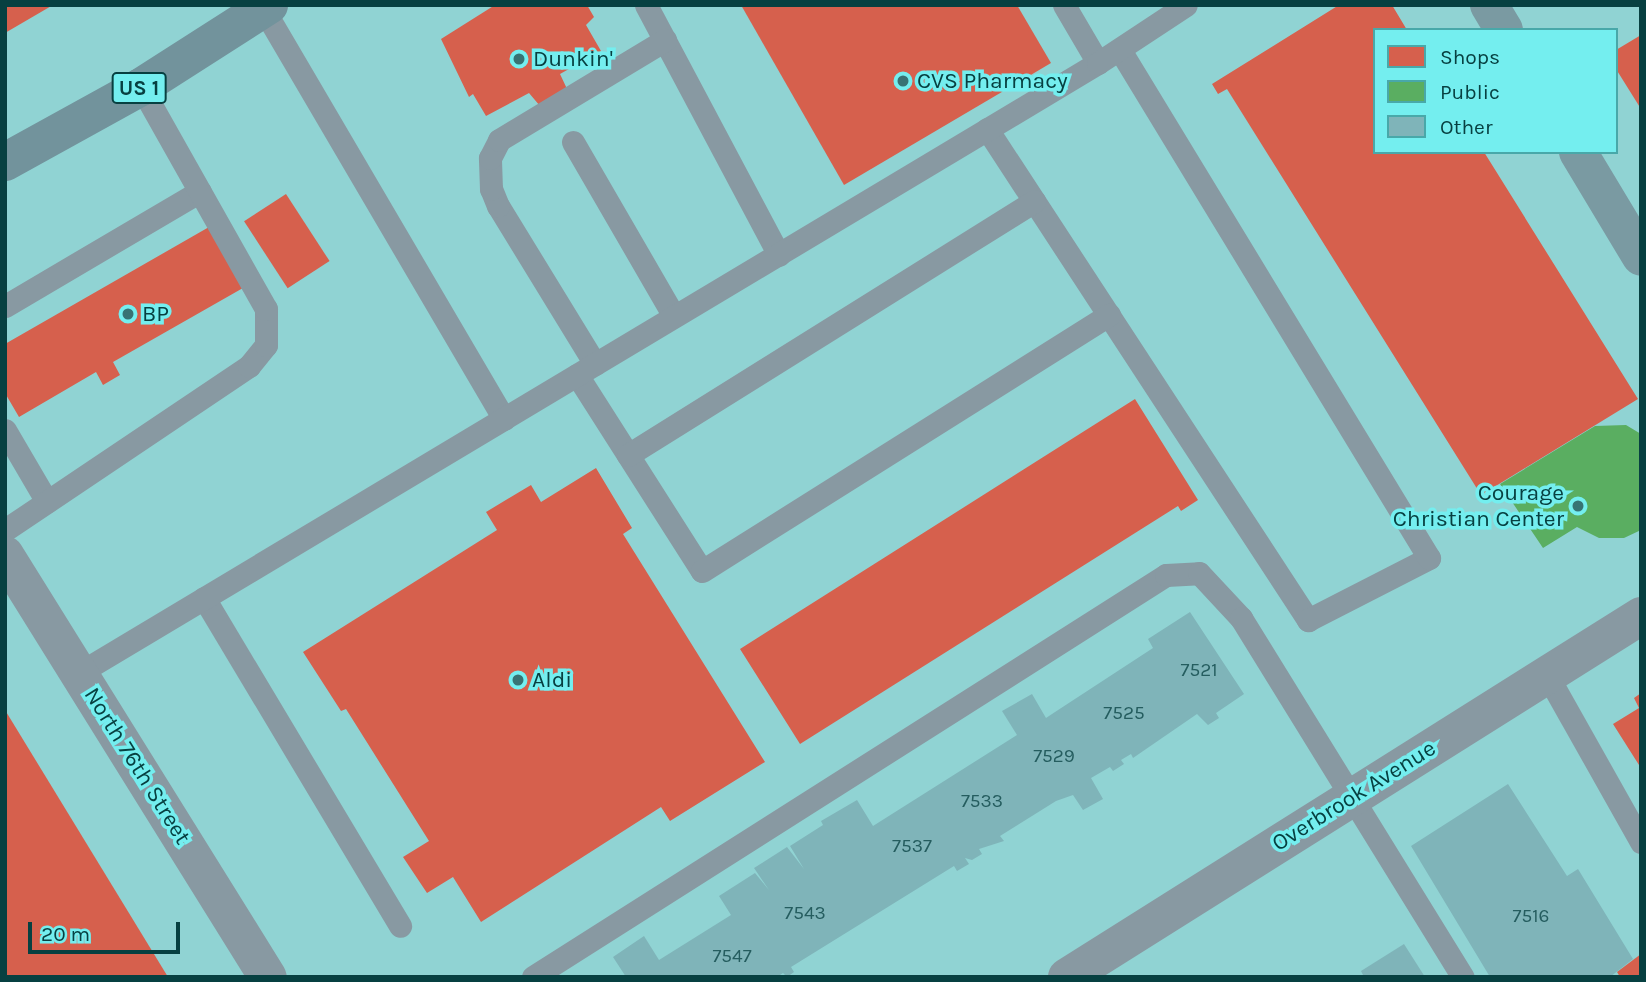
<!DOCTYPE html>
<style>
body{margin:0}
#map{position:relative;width:1646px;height:982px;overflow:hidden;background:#90d3d3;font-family:Karla,sans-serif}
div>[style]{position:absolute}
.shops>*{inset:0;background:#d6604d;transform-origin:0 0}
.public>*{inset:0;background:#5aae61}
.building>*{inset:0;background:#7fb4b9}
.lane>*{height:23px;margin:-11.5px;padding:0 11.5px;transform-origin:11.5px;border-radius:11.5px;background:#8899a2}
.street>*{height:38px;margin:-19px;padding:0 19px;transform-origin:19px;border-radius:19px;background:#8899a2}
.primary>*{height:38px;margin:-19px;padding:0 19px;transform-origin:19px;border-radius:19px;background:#7a9aa2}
.highway>*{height:38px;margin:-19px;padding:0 19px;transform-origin:19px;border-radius:19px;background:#72939c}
.dots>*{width:19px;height:19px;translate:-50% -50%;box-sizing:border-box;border:4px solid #74eeef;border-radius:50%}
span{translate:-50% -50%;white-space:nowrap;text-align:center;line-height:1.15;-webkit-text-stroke:7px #74eeef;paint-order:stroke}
.number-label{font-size:19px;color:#255d5f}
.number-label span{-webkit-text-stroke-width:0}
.shield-label span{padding:2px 5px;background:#74eeef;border:2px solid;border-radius:5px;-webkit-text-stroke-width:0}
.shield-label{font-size:21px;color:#074041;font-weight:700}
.poi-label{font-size:23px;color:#074041}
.left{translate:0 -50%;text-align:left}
.right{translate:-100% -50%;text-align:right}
.street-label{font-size:23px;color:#074041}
.frame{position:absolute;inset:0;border:7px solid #074041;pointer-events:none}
.legend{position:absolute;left:1373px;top:28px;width:245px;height:126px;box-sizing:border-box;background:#74eeef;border:2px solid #48a8a9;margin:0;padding:9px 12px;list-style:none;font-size:21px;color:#074041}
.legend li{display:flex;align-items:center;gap:14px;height:35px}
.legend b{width:35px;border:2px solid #48a8a9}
.scale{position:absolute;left:28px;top:922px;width:152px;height:32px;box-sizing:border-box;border:4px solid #074041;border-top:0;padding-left:9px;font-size:21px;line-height:24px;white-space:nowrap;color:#074041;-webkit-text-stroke:5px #74eeef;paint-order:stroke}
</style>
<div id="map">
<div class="shops">
<i style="clip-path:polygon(5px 5px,53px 5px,5px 33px)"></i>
<i style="clip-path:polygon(495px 5px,587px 5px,594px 17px,586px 25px,601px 51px,560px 74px,568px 91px,540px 106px,529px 93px,486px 116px,473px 94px,469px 97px,441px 39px)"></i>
<i style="clip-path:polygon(741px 5px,1017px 5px,1051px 63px,844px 185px)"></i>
<i style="clip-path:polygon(1339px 5px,1392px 5px,1407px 30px,1375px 30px,1375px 152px,1484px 152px,1638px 399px,1481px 495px,1227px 89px,1218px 94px,1212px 84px)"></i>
<i style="clip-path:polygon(1641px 35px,1641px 109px,1616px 69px,1616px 50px)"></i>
<i style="left:286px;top:194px;width:80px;height:50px;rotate:57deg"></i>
<i style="clip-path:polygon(216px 223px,250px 284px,113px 362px,120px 375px,103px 385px,96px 372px,19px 417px,5px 393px,5px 344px)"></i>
<i style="clip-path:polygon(1135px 399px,1198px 500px,1181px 511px,1178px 506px,800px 744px,740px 649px)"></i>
<i style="clip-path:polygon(596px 468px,632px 528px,623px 534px,765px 762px,670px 821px,661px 807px,481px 922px,453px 877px,427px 893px,403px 857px,429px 841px,346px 709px,341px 711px,303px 652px,497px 530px,486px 512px,531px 485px,541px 502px)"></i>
<i style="clip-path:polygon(1641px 693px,1641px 764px,1639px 765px,1613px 724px,1639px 708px,1634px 698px)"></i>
<i style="clip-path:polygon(5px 710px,168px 977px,5px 977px)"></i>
<i style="clip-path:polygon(1641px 954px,1641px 977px,1620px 977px,1617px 972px)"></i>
</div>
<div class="public">
<i style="clip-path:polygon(1626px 425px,1641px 434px,1641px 530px,1624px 538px,1599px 538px,1577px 527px,1543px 548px,1500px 484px,1595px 426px)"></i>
</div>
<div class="building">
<i style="clip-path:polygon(1190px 612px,1244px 694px,1216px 713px,1219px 718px,1208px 725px,1197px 714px,1133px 758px,1131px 754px,1121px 760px,1124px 764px,1113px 771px,1110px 767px,1091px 778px,1103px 799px,1083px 810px,1073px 795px,1056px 801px,1000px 836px,1004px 841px,979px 849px,982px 854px,972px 860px,965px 858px,969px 864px,957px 871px,954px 866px,791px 967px,794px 972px,787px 977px,783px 973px,777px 977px,626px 977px,613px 957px,644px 936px,659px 960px,731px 915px,719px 896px,755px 873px,769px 890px,754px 868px,787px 847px,804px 869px,790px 846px,823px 825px,821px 821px,857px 800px,873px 826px,1017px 735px,1002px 711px,1032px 694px,1046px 718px,1052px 714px,1153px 648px,1148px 639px)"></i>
<i style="clip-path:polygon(1508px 784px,1567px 876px,1578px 869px,1633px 959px,1610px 977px,1490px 977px,1411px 846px)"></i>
<i style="clip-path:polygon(1404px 944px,1425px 977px,1364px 977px,1361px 971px)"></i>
</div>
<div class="lane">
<i style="left:261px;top:5px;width:480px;rotate:59.6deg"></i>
<i style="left:646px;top:5px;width:283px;rotate:62deg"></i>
<i style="left:1064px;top:5px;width:67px;rotate:59.6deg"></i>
<i style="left:987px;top:129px;width:587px;rotate:56.82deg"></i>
<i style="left:1308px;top:620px;width:136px;rotate:-27.1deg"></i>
<i style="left:1429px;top:558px;width:595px;rotate:-121.31deg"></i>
<i style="left:573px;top:142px;width:201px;rotate:59.9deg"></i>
<i style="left:5px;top:306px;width:226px;rotate:-30.5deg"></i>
<i style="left:595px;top:364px;width:185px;rotate:-121.5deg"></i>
<i style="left:498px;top:206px;width:18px;rotate:-112deg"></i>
<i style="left:491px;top:189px;width:31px;rotate:-92deg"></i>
<i style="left:490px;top:158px;width:20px;rotate:-63deg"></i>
<i style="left:499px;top:140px;width:194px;rotate:-31.1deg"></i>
<i style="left:577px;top:375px;width:232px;rotate:57.5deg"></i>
<i style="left:702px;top:571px;width:481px;rotate:-32.2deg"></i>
<i style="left:5px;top:430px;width:83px;rotate:59.7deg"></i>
<i style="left:628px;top:455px;width:479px;rotate:-32deg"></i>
<i style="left:5px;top:530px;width:294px;rotate:-33.9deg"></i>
<i style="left:249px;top:366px;width:27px;rotate:-51deg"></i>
<i style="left:266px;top:345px;width:36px;rotate:-90deg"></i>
<i style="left:266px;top:309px;width:255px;rotate:-119.4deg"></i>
<i style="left:204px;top:598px;width:382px;rotate:59.1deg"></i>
<i style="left:79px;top:673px;width:1188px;rotate:-30.91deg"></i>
<i style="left:1098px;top:63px;width:105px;rotate:-33.4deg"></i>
<i style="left:1547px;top:675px;width:192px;rotate:60.6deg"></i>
<i style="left:533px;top:977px;width:750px;rotate:-32.42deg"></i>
<i style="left:1166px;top:575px;width:33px;rotate:-3deg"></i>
<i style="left:1199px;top:573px;width:62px;rotate:47deg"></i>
<i style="left:1241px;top:618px;width:422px;rotate:58.3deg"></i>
</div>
<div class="street">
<i style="left:5px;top:555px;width:497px;rotate:58.1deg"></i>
<i style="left:1067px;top:977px;width:678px;rotate:-32.17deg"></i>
</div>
<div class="primary">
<i style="left:1489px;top:5px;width:29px;rotate:59deg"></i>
<i style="left:1578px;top:152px;width:122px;rotate:59deg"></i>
</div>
<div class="highway">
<i style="left:5px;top:162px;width:155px;rotate:-28.9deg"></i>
<i style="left:141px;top:87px;width:152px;rotate:-32.6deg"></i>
</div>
<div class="dots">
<i style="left:519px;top:59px;background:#377374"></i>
<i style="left:903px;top:81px;background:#377374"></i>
<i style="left:128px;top:314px;background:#377374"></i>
<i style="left:1578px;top:506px;background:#377374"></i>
<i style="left:518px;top:680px;background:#377374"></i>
</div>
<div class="number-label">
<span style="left:1199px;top:671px">7521</span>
<span style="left:1124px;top:714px">7525</span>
<span style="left:1054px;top:757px">7529</span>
<span style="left:982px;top:802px">7533</span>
<span style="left:912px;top:847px">7537</span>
<span style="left:805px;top:914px">7543</span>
<span style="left:1531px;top:917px">7516</span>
<span style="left:732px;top:957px">7547</span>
</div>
<div class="shield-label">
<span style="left:139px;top:88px">US 1</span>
</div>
<div class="poi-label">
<span class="left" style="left:533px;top:59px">Dunkin'</span>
<span class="left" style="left:917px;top:81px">CVS Pharmacy</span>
<span class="left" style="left:142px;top:314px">BP</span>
<span class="right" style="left:1564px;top:506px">Courage<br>Christian Center</span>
<span class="left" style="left:532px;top:680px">Aldi</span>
</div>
<div class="street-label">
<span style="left:137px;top:766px;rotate:58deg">North 76th Street</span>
<span style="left:1354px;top:796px;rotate:-32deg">Overbrook Avenue</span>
</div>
<div class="frame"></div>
<ul class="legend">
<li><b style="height:19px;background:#d6604d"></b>Shops</li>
<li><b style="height:19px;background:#5aae61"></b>Public</li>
<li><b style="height:19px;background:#7fb4b9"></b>Other</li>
</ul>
<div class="scale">20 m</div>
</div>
